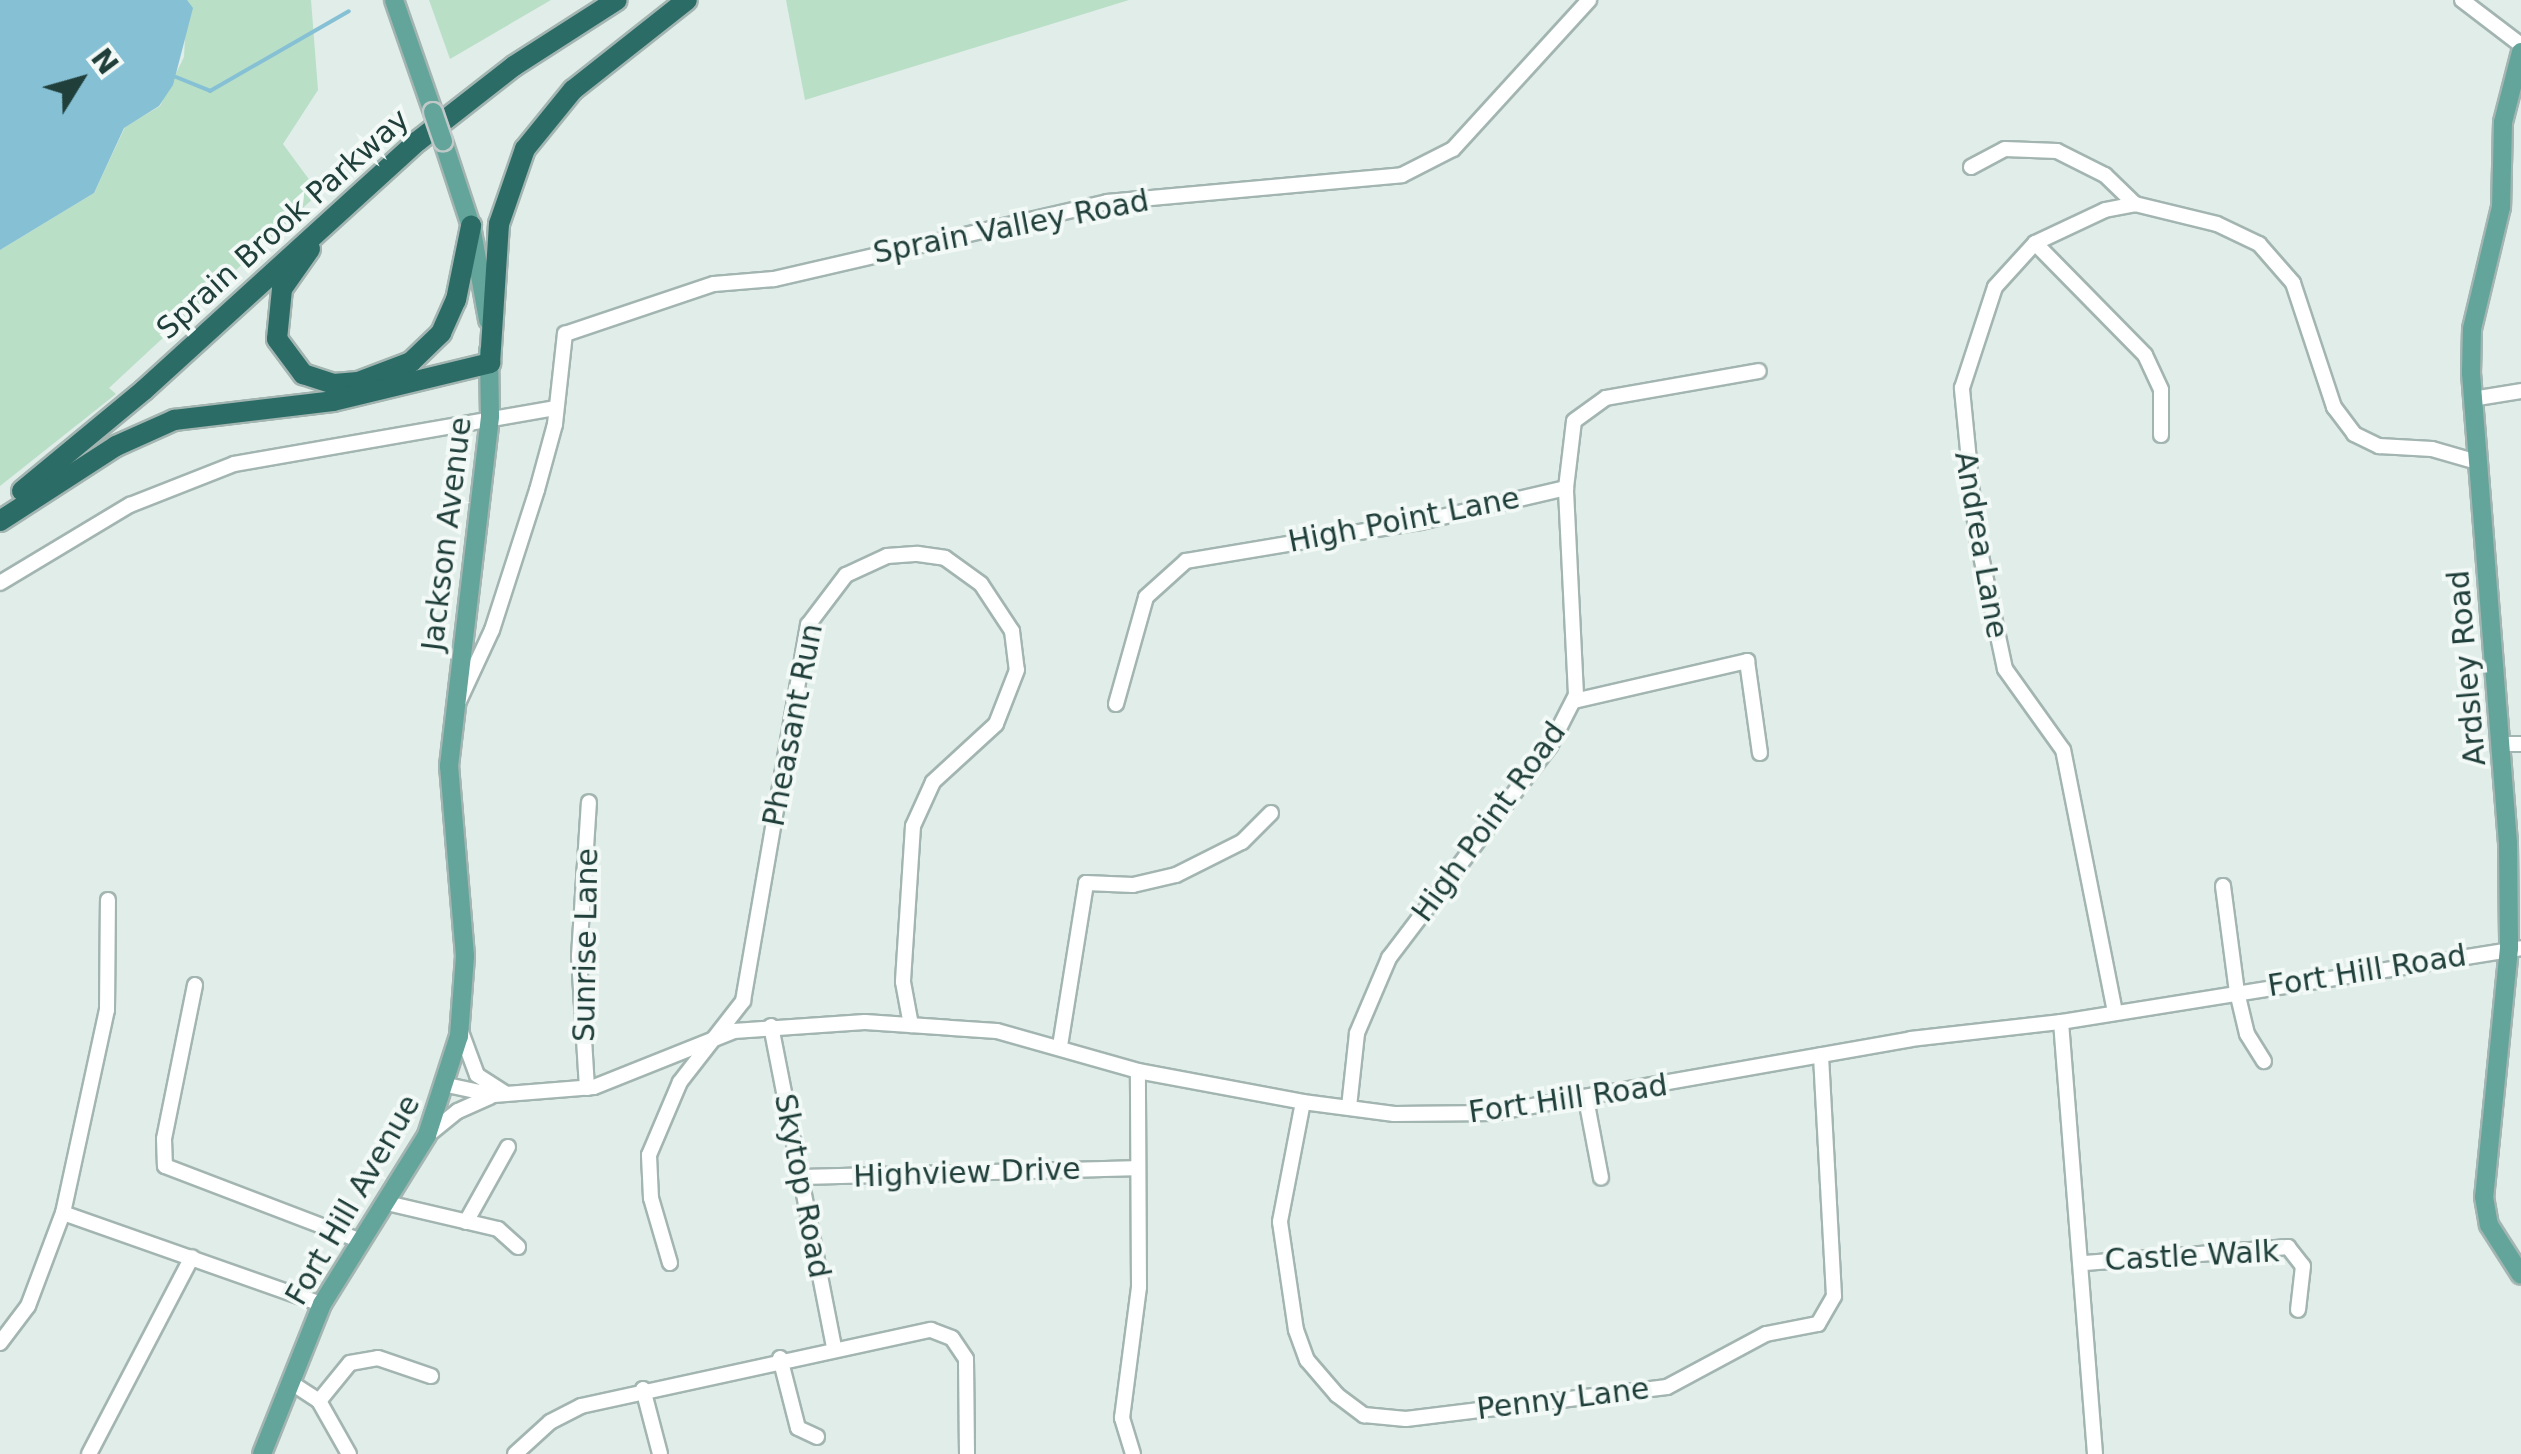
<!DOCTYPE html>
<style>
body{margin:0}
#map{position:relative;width:2521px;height:1454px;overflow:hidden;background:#e1ede9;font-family:"DejaVu Sans",sans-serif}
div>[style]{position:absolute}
.green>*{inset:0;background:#b9dfc7}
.water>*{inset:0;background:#86c0d5}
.stream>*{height:4px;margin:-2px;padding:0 2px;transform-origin:2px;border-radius:2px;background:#86c0d5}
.roads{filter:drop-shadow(2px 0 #a3b5b1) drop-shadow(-2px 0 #a3b5b1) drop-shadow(0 2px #a3b5b1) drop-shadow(0 -2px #a3b5b1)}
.minor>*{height:14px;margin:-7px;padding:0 7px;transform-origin:7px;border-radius:7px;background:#fff}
.major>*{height:18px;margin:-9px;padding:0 9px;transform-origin:9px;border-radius:9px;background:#63a59b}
.highway>*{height:20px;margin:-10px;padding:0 10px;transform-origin:10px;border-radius:10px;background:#2b6c66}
.bridges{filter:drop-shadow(2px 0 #c1c9c8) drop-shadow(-2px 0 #c1c9c8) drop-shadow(0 2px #c1c9c8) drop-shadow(0 -2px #c1c9c8)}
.major-bridge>*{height:18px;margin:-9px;padding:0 9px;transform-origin:9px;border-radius:9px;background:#63a59b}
span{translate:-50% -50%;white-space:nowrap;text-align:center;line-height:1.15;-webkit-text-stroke:8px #f2f9f6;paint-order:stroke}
.street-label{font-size:30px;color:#203f3a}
.north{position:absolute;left:30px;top:30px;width:100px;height:100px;-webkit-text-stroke:8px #f2f9f6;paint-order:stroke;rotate:53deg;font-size:28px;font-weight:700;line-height:40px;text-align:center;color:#203f3a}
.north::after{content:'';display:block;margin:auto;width:35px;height:45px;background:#203f3a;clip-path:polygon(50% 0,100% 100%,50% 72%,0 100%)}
</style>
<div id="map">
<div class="green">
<i style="clip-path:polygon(187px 0,311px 0,318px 90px,283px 144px,319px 193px,109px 388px,116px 394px,0 486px,0 250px,94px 193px,125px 127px,160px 106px,184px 57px)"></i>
<i style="clip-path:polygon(429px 0,551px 0,450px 59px)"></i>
<i style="clip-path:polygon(786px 0,1129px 0,805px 100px)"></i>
</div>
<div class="water">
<i style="clip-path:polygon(0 0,187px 0,193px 8px,173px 85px,159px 106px,124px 128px,94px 193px,0 250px)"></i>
</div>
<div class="stream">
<i style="left:176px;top:77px;width:37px;rotate:22deg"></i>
<i style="left:210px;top:91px;width:160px;rotate:-29.9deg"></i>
</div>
<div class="roads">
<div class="minor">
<i style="left:2462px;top:0;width:74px;rotate:37.3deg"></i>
<i style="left:1971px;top:167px;width:38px;rotate:-28deg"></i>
<i style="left:2005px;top:149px;width:52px;rotate:2.2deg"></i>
<i style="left:2057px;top:151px;width:54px;rotate:26.6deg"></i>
<i style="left:2105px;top:175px;width:42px;rotate:44deg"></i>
<i style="left:2035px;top:243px;width:157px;rotate:45.5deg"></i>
<i style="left:2145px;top:355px;width:38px;rotate:65deg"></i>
<i style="left:2161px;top:390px;width:45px;rotate:90deg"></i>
<i style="left:2472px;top:399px;width:50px;rotate:-9.3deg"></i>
<i style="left:0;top:583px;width:152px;rotate:-31deg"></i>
<i style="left:130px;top:505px;width:112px;rotate:-21.5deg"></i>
<i style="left:234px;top:464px;width:327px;rotate:-9.9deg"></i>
<i style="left:459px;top:701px;width:78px;rotate:-65.1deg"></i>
<i style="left:492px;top:630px;width:147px;rotate:-72.2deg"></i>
<i style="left:537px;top:490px;width:68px;rotate:-74.7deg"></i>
<i style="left:555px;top:424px;width:91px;rotate:-83.7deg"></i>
<i style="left:565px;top:334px;width:157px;rotate:-18.6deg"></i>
<i style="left:714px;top:284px;width:60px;rotate:-4.8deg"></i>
<i style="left:774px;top:279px;width:342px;rotate:-13deg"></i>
<i style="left:1107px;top:202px;width:296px;rotate:-5.2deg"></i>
<i style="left:1402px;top:175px;width:57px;rotate:-27deg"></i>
<i style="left:1453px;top:149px;width:202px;rotate:-47.6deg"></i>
<i style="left:1574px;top:701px;width:178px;rotate:-13deg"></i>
<i style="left:1747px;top:661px;width:93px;rotate:82deg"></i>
<i style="left:1116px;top:704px;width:111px;rotate:-74.3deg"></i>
<i style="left:1146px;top:597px;width:54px;rotate:-42deg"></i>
<i style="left:1186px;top:561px;width:237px;rotate:-9.5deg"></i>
<i style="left:1420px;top:522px;width:150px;rotate:-13.1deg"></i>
<i style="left:2501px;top:744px;width:20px"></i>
<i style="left:2223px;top:886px;width:107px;rotate:82.5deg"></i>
<i style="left:2237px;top:992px;width:43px;rotate:76.6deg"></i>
<i style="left:2247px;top:1034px;width:32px;rotate:58deg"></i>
<i style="left:195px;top:985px;width:157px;rotate:101.4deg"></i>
<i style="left:164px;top:1139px;width:27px;rotate:88deg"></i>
<i style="left:165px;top:1166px;width:210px;rotate:20.9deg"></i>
<i style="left:2115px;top:1012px;width:267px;rotate:-101.2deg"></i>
<i style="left:2063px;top:750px;width:100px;rotate:-125.6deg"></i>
<i style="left:2005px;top:669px;width:140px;rotate:-102deg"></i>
<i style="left:1976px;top:532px;width:145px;rotate:-95.6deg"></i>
<i style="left:1962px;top:388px;width:106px;rotate:-71.9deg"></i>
<i style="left:1995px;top:287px;width:59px;rotate:-47.7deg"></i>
<i style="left:2035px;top:243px;width:77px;rotate:-25.2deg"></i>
<i style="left:2105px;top:210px;width:31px;rotate:-11deg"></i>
<i style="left:2135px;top:204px;width:84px;rotate:13.7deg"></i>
<i style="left:2217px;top:224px;width:47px;rotate:25.5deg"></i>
<i style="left:2259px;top:244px;width:52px;rotate:48.9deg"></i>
<i style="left:2293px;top:283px;width:131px;rotate:71.7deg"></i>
<i style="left:2334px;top:407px;width:34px;rotate:53deg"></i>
<i style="left:2354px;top:434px;width:28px;rotate:26deg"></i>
<i style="left:2379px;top:446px;width:53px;rotate:3.2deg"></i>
<i style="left:2432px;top:449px;width:47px;rotate:16.1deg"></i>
<i style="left:2061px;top:1022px;width:433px;rotate:85.5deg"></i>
<i style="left:771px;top:1026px;width:326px;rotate:78.9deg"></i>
<i style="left:460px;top:1029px;width:49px;rotate:69.7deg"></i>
<i style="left:477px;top:1075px;width:33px;rotate:33deg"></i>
<i style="left:1060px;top:1046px;width:165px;rotate:-80.9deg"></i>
<i style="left:1086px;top:883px;width:47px;rotate:2.4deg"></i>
<i style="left:1133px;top:885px;width:44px;rotate:-13.1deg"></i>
<i style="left:1176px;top:875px;width:74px;rotate:-26.6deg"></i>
<i style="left:1242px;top:842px;width:41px;rotate:-45deg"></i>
<i style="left:447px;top:1085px;width:48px;rotate:12deg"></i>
<i style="left:494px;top:1095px;width:100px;rotate:-4.6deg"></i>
<i style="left:594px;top:1087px;width:151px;rotate:-21.8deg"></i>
<i style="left:734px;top:1031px;width:131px;rotate:-3.9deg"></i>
<i style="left:865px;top:1022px;width:132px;rotate:3.9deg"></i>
<i style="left:997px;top:1031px;width:147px;rotate:15.8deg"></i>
<i style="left:1138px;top:1071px;width:168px;rotate:10.6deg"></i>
<i style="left:1303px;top:1102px;width:92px;rotate:7.5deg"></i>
<i style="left:1394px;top:1114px;width:99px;rotate:-0.6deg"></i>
<i style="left:1493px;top:1113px;width:424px;rotate:-10deg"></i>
<i style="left:1911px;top:1039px;width:151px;rotate:-6.5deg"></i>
<i style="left:2061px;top:1022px;width:466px;rotate:-9.1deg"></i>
<i style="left:587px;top:1088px;width:132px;rotate:-93.5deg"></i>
<i style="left:579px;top:956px;width:154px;rotate:-86.3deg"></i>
<i style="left:1586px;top:1099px;width:80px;rotate:79.2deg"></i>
<i style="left:1303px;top:1102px;width:122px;rotate:100.9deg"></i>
<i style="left:1280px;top:1222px;width:109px;rotate:81.6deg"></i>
<i style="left:1296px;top:1330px;width:32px;rotate:70deg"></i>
<i style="left:1307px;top:1360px;width:46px;rotate:49.4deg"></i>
<i style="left:1337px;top:1395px;width:34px;rotate:37deg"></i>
<i style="left:1364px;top:1415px;width:42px;rotate:5.4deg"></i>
<i style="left:1406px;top:1419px;width:263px;rotate:-7deg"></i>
<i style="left:1667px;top:1387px;width:112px;rotate:-28.2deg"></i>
<i style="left:1766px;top:1334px;width:53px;rotate:-10.9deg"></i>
<i style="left:1818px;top:1324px;width:32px;rotate:-60deg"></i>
<i style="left:1834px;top:1296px;width:241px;rotate:-93.1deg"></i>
<i style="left:1349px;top:1107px;width:74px;rotate:-83.8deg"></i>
<i style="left:1357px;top:1033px;width:82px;rotate:-66.9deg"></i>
<i style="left:1389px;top:958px;width:266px;rotate:-52.8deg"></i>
<i style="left:1550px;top:746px;width:57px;rotate:-63deg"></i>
<i style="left:1576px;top:695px;width:207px;rotate:-92.8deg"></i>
<i style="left:1566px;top:488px;width:67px;rotate:-83.2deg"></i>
<i style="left:1574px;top:421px;width:39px;rotate:-36deg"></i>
<i style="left:1606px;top:398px;width:155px;rotate:-10deg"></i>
<i style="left:428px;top:1135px;width:38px;rotate:-39deg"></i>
<i style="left:458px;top:1111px;width:35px;rotate:-24deg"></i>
<i style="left:800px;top:1177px;width:335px;rotate:-1.5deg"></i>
<i style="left:387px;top:1203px;width:114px;rotate:13.2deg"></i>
<i style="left:498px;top:1229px;width:27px;rotate:42deg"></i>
<i style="left:63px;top:1213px;width:275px;rotate:19.4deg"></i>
<i style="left:466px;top:1222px;width:86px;rotate:-60.8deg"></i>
<i style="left:670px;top:1263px;width:68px;rotate:-106.3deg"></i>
<i style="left:651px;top:1198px;width:43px;rotate:-92.7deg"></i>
<i style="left:649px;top:1155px;width:79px;rotate:-67deg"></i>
<i style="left:680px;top:1082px;width:103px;rotate:-52.1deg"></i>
<i style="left:743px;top:1001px;width:382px;rotate:-80.2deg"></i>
<i style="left:808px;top:625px;width:63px;rotate:-52.8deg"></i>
<i style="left:846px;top:575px;width:45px;rotate:-24.9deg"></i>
<i style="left:887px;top:556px;width:31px;rotate:-4deg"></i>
<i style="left:918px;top:554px;width:27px;rotate:8deg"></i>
<i style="left:945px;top:558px;width:44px;rotate:35.8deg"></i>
<i style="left:981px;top:584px;width:56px;rotate:56.6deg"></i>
<i style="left:1012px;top:631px;width:39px;rotate:83deg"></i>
<i style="left:1017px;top:670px;width:58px;rotate:111.3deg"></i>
<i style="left:996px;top:724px;width:86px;rotate:137.4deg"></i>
<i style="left:933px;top:782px;width:48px;rotate:114.4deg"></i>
<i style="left:913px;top:826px;width:156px;rotate:93.7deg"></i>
<i style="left:903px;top:982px;width:44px;rotate:79.5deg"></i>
<i style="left:2085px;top:1263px;width:204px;rotate:-4.5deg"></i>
<i style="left:2288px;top:1247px;width:24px;rotate:52deg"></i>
<i style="left:2303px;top:1266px;width:44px;rotate:96.5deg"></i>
<i style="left:0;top:1343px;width:46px;rotate:-52.9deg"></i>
<i style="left:28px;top:1306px;width:99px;rotate:-69.4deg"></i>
<i style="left:63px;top:1213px;width:208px;rotate:-77.8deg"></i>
<i style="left:107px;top:1010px;width:110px;rotate:-89.5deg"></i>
<i style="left:780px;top:1358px;width:72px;rotate:75.6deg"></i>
<i style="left:798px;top:1428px;width:21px;rotate:25deg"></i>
<i style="left:290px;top:1382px;width:35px;rotate:33deg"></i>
<i style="left:319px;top:1401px;width:61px;rotate:60.5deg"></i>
<i style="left:643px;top:1389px;width:67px;rotate:75.3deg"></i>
<i style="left:319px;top:1401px;width:49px;rotate:-50.8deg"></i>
<i style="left:350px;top:1363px;width:28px;rotate:-10deg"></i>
<i style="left:378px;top:1358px;width:56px;rotate:18.8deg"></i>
<i style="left:89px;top:1454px;width:222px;rotate:-62.4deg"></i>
<i style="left:515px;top:1454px;width:47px;rotate:-42.4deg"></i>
<i style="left:550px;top:1422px;width:35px;rotate:-27deg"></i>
<i style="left:581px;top:1406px;width:358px;rotate:-12.3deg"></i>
<i style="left:931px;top:1330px;width:22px;rotate:21deg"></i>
<i style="left:952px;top:1338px;width:25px;rotate:56deg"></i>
<i style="left:966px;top:1359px;width:95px;rotate:89.4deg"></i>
<i style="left:1133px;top:1454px;width:38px;rotate:-107deg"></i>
<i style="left:1122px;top:1418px;width:132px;rotate:-82.6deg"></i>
<i style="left:1139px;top:1287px;width:216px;rotate:-90.3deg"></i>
</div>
<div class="major">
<i style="left:394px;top:0;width:119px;rotate:70.8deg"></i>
<i style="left:2521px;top:52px;width:72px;rotate:104.4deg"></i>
<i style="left:2503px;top:122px;width:85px;rotate:91.3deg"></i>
<i style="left:2501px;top:207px;width:125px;rotate:103.4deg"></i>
<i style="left:2472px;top:329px;width:44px;rotate:91.3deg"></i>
<i style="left:2471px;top:373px;width:472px;rotate:85.5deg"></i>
<i style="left:2508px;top:844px;width:104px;rotate:89.4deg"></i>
<i style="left:2509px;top:948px;width:250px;rotate:95.7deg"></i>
<i style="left:2484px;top:1197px;width:28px;rotate:80deg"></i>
<i style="left:2489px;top:1225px;width:59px;rotate:57.4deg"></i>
<i style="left:443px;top:141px;width:89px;rotate:71.8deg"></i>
<i style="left:471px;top:226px;width:96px;rotate:79.7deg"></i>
<i style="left:262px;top:1454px;width:162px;rotate:-68.2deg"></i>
<i style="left:322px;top:1304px;width:199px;rotate:-58.1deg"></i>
<i style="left:427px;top:1135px;width:104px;rotate:-72.1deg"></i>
<i style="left:459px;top:1036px;width:80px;rotate:-85.7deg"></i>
<i style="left:465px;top:956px;width:191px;rotate:-94.8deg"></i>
<i style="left:449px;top:766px;width:352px;rotate:-83.3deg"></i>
<i style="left:490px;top:416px;width:65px;rotate:-90.9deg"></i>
</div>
<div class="highway">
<i style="left:310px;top:249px;width:49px;rotate:125deg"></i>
<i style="left:282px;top:289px;width:50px;rotate:95.7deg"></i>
<i style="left:277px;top:339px;width:44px;rotate:53.4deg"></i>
<i style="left:303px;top:374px;width:33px;rotate:18deg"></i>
<i style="left:334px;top:384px;width:24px;rotate:-5deg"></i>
<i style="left:358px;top:382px;width:57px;rotate:-20.7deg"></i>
<i style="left:411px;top:362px;width:42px;rotate:-44deg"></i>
<i style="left:441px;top:333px;width:36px;rotate:-66deg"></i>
<i style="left:456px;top:300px;width:76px;rotate:-78.5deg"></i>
<i style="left:22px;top:491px;width:158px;rotate:-39.6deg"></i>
<i style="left:144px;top:390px;width:370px;rotate:-42.3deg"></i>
<i style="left:418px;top:141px;width:122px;rotate:-38deg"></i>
<i style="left:514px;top:66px;width:122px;rotate:-32.7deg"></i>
<i style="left:0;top:521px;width:138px;rotate:-32.9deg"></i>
<i style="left:116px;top:446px;width:64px;rotate:-24.1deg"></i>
<i style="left:174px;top:420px;width:160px;rotate:-6.8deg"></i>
<i style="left:333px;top:401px;width:162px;rotate:-13.6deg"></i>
<i style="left:490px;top:363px;width:139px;rotate:-86.3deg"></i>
<i style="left:499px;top:224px;width:79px;rotate:-70.9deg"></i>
<i style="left:525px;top:149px;width:76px;rotate:-50.9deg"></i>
<i style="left:573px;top:90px;width:145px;rotate:-38.3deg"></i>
</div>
</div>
<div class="bridges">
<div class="major-bridge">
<i style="left:433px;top:112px;width:31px;rotate:71deg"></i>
</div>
</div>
<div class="street-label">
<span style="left:283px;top:224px;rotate:-42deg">Sprain Brook Parkway</span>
<span style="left:1011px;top:227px;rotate:-11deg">Sprain Valley Road</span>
<span style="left:1404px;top:520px;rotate:-11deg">High Point Lane</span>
<span style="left:447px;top:534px;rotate:-83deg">Jackson Avenue</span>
<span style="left:1981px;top:545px;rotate:80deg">Andrea Lane</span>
<span style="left:2467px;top:668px;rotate:-95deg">Ardsley Road</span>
<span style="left:793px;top:725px;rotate:-79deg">Pheasant Run</span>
<span style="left:1489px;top:822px;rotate:-54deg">High Point Road</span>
<span style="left:586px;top:945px;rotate:-89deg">Sunrise Lane</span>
<span style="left:2367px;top:971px;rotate:-9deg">Fort Hill Road</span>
<span style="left:1568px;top:1099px;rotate:-8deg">Fort Hill Road</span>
<span style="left:967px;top:1173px;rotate:-2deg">Highview Drive</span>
<span style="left:802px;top:1186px;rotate:79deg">Skytop Road</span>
<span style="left:353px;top:1200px;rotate:-60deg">Fort Hill Avenue</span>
<span style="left:2192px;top:1256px;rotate:-3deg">Castle Walk</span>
<span style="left:1563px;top:1399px;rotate:-7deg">Penny Lane</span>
</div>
<div class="north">N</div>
</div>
